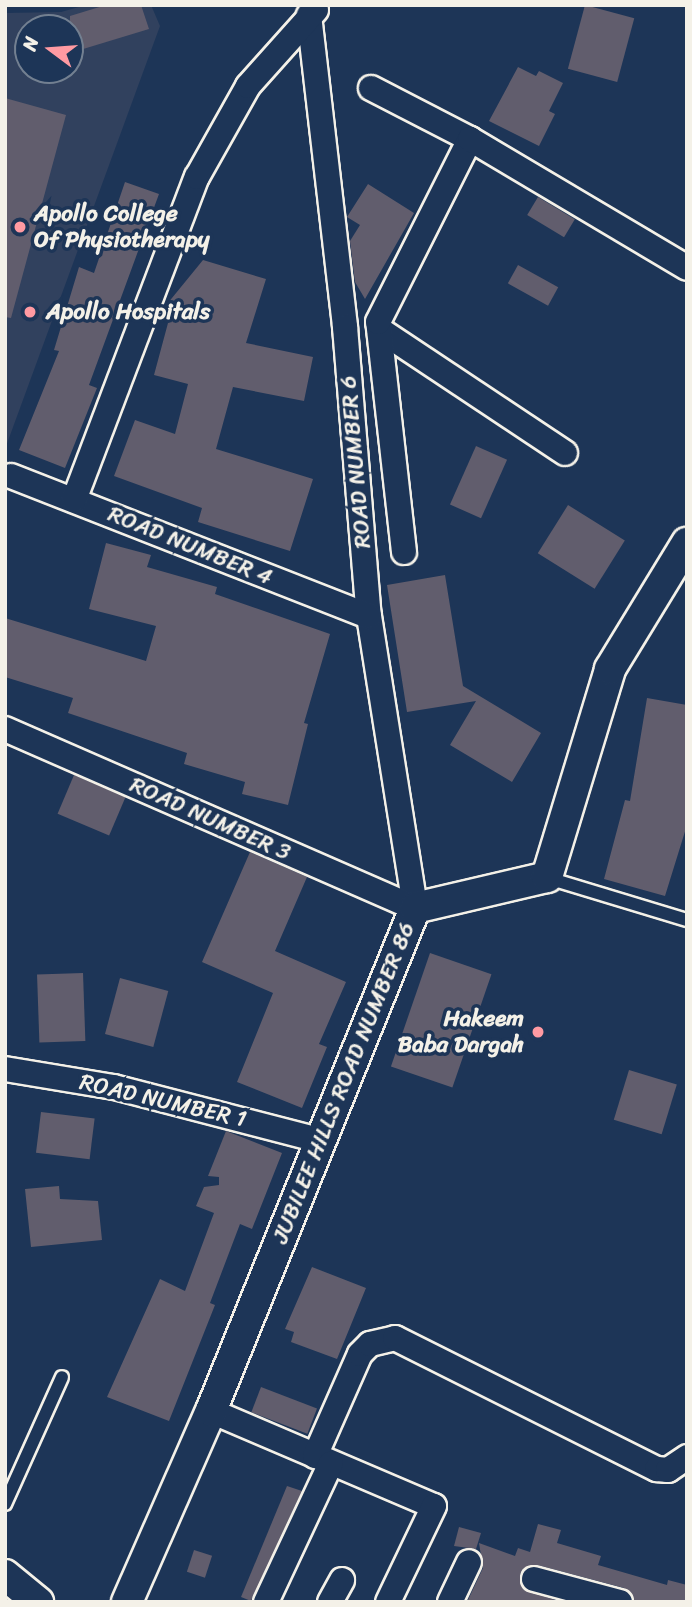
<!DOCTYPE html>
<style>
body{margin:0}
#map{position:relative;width:692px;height:1607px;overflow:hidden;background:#1d3557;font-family:Sriracha,sans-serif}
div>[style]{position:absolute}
.built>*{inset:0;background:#31415e}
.building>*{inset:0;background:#615d6d;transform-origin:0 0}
.roads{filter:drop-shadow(2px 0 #f4f1e8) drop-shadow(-2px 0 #f4f1e8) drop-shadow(0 2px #f4f1e8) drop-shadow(0 -2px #f4f1e8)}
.service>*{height:12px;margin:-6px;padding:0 6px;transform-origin:6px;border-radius:6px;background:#1d3557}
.minor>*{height:24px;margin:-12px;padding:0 12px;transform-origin:12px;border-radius:12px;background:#1d3557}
.tertiary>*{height:30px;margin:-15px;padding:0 15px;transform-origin:15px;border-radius:15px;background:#1d3557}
.dots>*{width:19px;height:19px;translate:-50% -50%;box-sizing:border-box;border:4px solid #1d3557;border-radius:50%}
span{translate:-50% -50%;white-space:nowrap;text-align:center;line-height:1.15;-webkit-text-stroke:7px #1d3557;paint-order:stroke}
.poi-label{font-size:23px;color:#f4f1e8;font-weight:700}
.left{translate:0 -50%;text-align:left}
.right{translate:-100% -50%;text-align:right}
.street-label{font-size:23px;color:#f4f1e8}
.frame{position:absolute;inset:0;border:7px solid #f4f1e8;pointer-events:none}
.north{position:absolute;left:14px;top:14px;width:70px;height:70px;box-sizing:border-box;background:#1d3557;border:2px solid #738091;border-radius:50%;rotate:286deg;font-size:19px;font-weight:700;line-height:28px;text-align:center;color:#f4f1e8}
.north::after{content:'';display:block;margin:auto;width:24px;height:32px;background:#ff9aa2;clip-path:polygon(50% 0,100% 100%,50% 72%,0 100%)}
</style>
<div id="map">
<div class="built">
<i style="clip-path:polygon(evenodd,86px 5px,151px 5px,160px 26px,5px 449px,5px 13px,61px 12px,86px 5px,28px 28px,70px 28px,70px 70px,28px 70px,28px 28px)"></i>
</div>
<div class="building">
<i style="clip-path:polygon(106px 5px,141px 5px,149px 29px,70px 53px,70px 16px)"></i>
<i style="left:585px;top:5px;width:51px;height:66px;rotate:15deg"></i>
<i style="clip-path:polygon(518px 67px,536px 76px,539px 71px,563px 83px,549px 111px,555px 114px,539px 146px,489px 121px)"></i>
<i style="clip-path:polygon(5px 98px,66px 115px,11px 318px,5px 317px)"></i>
<i style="clip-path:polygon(125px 182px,159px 194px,89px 385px,97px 388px,65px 468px,19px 450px,59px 351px,54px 350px,79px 267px,94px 273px)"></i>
<i style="clip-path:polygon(368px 184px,414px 213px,365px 299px,355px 282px,350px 241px,360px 225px,347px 217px)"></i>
<i style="left:538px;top:197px;width:43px;height:21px;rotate:31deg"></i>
<i style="clip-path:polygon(203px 260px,266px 279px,246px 343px,313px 357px,304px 401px,233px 387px,216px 449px,313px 479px,290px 551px,198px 522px,202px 508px,114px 476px,135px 420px,175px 434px,188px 384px,154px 375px,168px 323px,163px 309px)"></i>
<i style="left:518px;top:265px;width:46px;height:21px;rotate:29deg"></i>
<i style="left:476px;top:446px;width:34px;height:64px;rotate:24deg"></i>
<i style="left:568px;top:505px;width:67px;height:57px;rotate:32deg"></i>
<i style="clip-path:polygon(106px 543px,151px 555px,147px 567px,217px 587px,215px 594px,330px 634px,304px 723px,308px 724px,288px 805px,242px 794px,245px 782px,184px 764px,187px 753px,68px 713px,73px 698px,5px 677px,5px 618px,146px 661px,156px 626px,89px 609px)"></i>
<i style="clip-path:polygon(445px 575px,463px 686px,541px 733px,512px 782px,450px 745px,476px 701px,407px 712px,387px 585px)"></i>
<i style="clip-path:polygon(647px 698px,687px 705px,687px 825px,665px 896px,604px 879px,625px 800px,630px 801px)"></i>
<i style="left:74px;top:775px;width:56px;height:42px;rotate:23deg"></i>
<i style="clip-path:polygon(250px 852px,307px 877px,275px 951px,346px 982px,319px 1044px,327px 1047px,302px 1108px,237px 1082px,273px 993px,202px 962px)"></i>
<i style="left:430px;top:953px;width:65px;height:120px;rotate:19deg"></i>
<i style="left:83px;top:973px;width:68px;height:46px;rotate:88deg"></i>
<i style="left:120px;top:978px;width:50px;height:58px;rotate:15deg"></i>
<i style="left:629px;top:1070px;width:50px;height:52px;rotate:17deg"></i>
<i style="left:41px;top:1112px;width:54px;height:41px;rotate:7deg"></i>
<i style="clip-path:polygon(226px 1131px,282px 1153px,252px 1229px,240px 1224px,210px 1303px,215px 1305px,169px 1421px,107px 1397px,160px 1279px,185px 1291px,214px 1213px,196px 1206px,204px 1187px,219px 1185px,219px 1177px,208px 1176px)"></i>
<i style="clip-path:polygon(59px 1186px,60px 1199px,98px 1201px,102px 1240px,31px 1247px,25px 1189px)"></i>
<i style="clip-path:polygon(312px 1267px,366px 1288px,337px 1359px,291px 1342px,294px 1332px,285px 1329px)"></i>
<i style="left:261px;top:1387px;width:60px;height:27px;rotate:21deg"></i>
<i style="clip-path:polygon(287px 1486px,302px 1491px,251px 1601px,241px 1597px)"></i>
<i style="clip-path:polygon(538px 1524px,561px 1530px,557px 1543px,601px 1556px,598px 1565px,667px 1585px,668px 1580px,687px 1585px,687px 1602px,634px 1602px,624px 1588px,537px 1565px,524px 1568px,520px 1575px,523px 1589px,561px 1602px,467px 1602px,483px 1568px,479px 1543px,515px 1556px,518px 1548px,530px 1552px)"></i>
<i style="clip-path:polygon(459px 1527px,481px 1533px,476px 1549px,454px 1546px)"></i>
<i style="left:194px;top:1550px;width:19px;height:23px;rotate:18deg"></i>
</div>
<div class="roads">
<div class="service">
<i style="left:548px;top:878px;width:145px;rotate:16.8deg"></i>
<i style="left:5px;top:1504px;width:139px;rotate:-65.8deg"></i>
</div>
<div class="minor">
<i style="left:309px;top:15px;width:314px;rotate:83.4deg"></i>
<i style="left:345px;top:327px;width:290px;rotate:85.3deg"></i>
<i style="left:369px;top:616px;width:296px;rotate:81deg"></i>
<i style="left:371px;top:88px;width:111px;rotate:27.3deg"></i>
<i style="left:380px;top:330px;width:222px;rotate:33.6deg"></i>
<i style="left:11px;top:476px;width:384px;rotate:21.4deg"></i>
<i style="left:74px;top:500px;width:346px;rotate:-69.2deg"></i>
<i style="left:197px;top:177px;width:104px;rotate:-60.7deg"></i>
<i style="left:248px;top:86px;width:102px;rotate:-48.2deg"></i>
<i style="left:404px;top:552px;width:231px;rotate:-96.4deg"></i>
<i style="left:378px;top:322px;width:205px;rotate:-63.3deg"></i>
<i style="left:470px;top:139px;width:252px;rotate:30.7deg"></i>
<i style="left:5px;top:729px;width:447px;rotate:23.6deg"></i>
<i style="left:5px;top:1069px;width:110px;rotate:9.4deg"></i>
<i style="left:114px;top:1087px;width:212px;rotate:14.5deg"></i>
<i style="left:211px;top:1411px;width:242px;rotate:23.1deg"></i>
<i style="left:434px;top:1506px;width:106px;rotate:115.6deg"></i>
<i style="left:315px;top:1456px;width:111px;rotate:-66.2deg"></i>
<i style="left:360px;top:1354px;width:14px;rotate:-45deg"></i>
<i style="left:370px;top:1344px;width:26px;rotate:-13deg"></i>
<i style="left:395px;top:1338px;width:293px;rotate:26.6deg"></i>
<i style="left:657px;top:1469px;width:11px;rotate:5deg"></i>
<i style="left:668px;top:1470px;width:23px;rotate:-34deg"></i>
<i style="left:534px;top:1579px;width:89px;rotate:15deg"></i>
<i style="left:266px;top:1602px;width:153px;rotate:-64.9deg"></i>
<i style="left:330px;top:1602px;width:25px;rotate:-61deg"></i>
<i style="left:450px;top:1602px;width:44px;rotate:-64.6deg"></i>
</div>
<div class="tertiary">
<i style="left:5px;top:1575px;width:43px;rotate:39.3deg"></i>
<i style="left:127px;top:1602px;width:209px;rotate:-66.3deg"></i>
<i style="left:211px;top:1411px;width:543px;rotate:-67.92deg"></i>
<i style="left:415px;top:908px;width:136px;rotate:-13.2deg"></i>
<i style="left:547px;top:877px;width:217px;rotate:-73.1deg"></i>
<i style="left:610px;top:669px;width:148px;rotate:-58.6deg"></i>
</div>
</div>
<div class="dots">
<i style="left:20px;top:227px;background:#ff9aa2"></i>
<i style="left:30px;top:312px;background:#ff9aa2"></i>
<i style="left:538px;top:1032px;background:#ff9aa2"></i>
</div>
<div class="poi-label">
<span class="left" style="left:34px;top:227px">Apollo College<br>Of Physiotherapy</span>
<span class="left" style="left:46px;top:312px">Apollo Hospitals</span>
<span class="right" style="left:524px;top:1032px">Hakeem<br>Baba Dargah</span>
</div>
<div class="street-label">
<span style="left:356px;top:462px;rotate:-95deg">ROAD NUMBER 6</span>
<span style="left:190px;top:546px;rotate:22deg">ROAD NUMBER 4</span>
<span style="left:210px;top:819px;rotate:24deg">ROAD NUMBER 3</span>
<span style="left:344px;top:1083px;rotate:-68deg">JUBILEE HILLS ROAD NUMBER 86</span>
<span style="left:163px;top:1101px;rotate:13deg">ROAD NUMBER 1</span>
</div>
<div class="frame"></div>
<div class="north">N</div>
</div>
